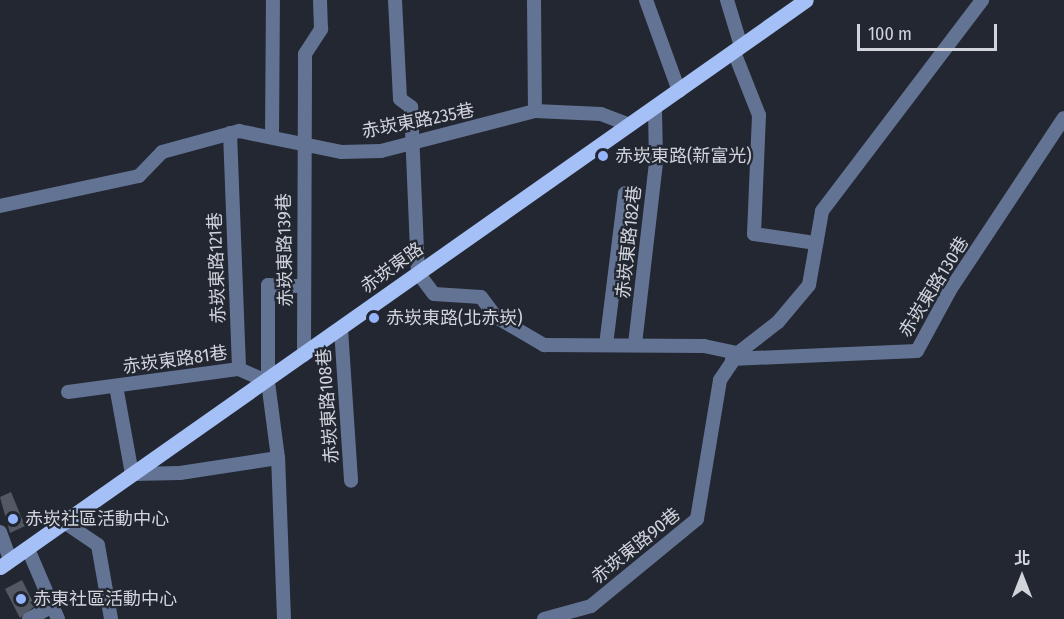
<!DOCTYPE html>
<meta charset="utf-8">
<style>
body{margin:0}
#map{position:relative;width:1064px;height:619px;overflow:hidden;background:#222731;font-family:"Fira Sans Condensed","Noto Sans TC",sans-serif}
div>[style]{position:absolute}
.building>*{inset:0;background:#535964}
.minor>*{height:14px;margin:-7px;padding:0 7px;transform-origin:7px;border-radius:7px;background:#637394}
.major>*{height:15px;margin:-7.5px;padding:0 7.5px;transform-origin:7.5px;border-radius:7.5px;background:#a5c0f6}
.dots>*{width:16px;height:16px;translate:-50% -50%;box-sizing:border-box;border:3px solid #222731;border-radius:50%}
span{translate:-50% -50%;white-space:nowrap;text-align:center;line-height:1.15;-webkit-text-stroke:4.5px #222731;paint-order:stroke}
.street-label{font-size:18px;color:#d1d4db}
.poi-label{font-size:18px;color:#d1d4db}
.left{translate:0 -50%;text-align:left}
.north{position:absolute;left:992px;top:547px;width:60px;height:60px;-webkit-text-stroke:4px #222731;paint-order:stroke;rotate:0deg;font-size:16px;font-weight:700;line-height:24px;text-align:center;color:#d1d4db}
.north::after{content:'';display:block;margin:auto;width:21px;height:27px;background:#d1d4db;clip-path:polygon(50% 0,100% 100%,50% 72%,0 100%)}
.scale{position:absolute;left:857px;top:24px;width:140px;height:27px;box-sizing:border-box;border:3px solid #d1d4db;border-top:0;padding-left:8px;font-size:18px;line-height:21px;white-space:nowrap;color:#d1d4db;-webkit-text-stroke:4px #222731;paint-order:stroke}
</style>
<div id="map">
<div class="building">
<i style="clip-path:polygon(11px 492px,25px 526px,10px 533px,0 497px)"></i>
<i style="clip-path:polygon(22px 580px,35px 606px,20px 618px,5px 589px)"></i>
</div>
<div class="minor">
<i style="left:395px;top:0;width:99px;rotate:87.1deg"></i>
<i style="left:400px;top:99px;width:14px;rotate:36deg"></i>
<i style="left:411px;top:107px;width:166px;rotate:87.6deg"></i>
<i style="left:418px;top:273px;width:26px;rotate:53deg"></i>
<i style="left:434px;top:294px;width:47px;rotate:3.7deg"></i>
<i style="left:481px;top:297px;width:25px;rotate:53deg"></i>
<i style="left:496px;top:317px;width:56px;rotate:30.3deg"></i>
<i style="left:544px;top:345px;width:160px;rotate:0.4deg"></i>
<i style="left:704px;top:346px;width:35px;rotate:12deg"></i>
<i style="left:534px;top:0;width:111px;rotate:89.5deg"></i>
<i style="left:646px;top:0;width:97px;rotate:70.1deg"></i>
<i style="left:727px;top:0;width:48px;rotate:73.1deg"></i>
<i style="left:734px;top:52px;width:68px;rotate:68.4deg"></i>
<i style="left:759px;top:115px;width:119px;rotate:92.4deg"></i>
<i style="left:754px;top:234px;width:63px;rotate:8.3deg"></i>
<i style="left:230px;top:133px;width:236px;rotate:87.8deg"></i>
<i style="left:272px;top:137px;width:137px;rotate:-89.6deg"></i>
<i style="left:0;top:206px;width:142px;rotate:-12.2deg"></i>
<i style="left:139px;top:176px;width:33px;rotate:-46deg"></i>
<i style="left:162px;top:152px;width:80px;rotate:-15.3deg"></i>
<i style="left:239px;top:131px;width:104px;rotate:11.6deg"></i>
<i style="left:341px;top:152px;width:40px;rotate:-1.4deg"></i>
<i style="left:381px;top:151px;width:159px;rotate:-14.6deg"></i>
<i style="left:535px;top:111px;width:66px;rotate:2.6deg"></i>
<i style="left:601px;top:114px;width:31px;rotate:21deg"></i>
<i style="left:341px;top:329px;width:152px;rotate:86.2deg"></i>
<i style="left:635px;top:344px;width:183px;rotate:-83.4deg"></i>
<i style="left:656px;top:162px;width:54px;rotate:-91.1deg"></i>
<i style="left:606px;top:345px;width:153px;rotate:-82.9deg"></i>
<i style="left:304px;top:355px;width:301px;rotate:-89.8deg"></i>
<i style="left:305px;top:54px;width:30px;rotate:-57deg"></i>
<i style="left:321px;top:29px;width:29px;rotate:-92deg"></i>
<i style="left:732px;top:359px;width:185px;rotate:-2.5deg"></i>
<i style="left:917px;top:351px;width:69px;rotate:-61.6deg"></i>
<i style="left:950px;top:290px;width:206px;rotate:-56.5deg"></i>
<i style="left:239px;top:369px;width:32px;rotate:24deg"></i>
<i style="left:116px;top:386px;width:89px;rotate:79.7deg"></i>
<i style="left:132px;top:474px;width:48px;rotate:-1.2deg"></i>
<i style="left:180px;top:473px;width:99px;rotate:-8.7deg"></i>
<i style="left:68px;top:392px;width:173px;rotate:-7.7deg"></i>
<i style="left:64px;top:522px;width:41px;rotate:34.1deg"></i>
<i style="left:98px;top:545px;width:75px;rotate:80deg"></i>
<i style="left:0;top:532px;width:30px;rotate:70deg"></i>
<i style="left:28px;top:549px;width:76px;rotate:66.8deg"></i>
<i style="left:29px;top:619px;width:26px;rotate:-29deg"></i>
<i style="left:284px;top:619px;width:161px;rotate:-92.1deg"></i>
<i style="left:278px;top:458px;width:77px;rotate:-97.5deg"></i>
<i style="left:268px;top:382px;width:97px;rotate:-90deg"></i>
<i style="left:268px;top:285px;width:35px;rotate:2deg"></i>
<i style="left:544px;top:619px;width:49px;rotate:-15.5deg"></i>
<i style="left:591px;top:606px;width:137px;rotate:-39.4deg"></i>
<i style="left:697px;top:519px;width:141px;rotate:-80.6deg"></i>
<i style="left:720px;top:380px;width:32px;rotate:-56deg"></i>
<i style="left:738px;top:353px;width:51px;rotate:-37.8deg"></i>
<i style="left:778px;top:322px;width:48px;rotate:-50deg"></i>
<i style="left:809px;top:285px;width:75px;rotate:-80deg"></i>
<i style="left:822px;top:211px;width:265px;rotate:-52.8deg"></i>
</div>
<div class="major">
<i style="left:0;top:567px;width:985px;rotate:-35.13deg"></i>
</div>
<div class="dots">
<i style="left:603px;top:156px;background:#95b6fd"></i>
<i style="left:374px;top:318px;background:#95b6fd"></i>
<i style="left:13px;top:519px;background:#95b6fd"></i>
<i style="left:21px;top:599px;background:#95b6fd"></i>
</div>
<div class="street-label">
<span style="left:418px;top:121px;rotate:-11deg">赤崁東路235巷</span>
<span style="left:629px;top:242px;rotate:-84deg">赤崁東路182巷</span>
<span style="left:285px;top:250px;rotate:-91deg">赤崁東路139巷</span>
<span style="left:217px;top:268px;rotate:-92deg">赤崁東路121巷</span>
<span style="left:392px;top:268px;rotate:-36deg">赤崁東路</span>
<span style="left:934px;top:287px;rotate:-58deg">赤崁東路130巷</span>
<span style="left:175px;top:360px;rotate:-8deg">赤崁東路81巷</span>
<span style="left:328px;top:406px;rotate:-94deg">赤崁東路108巷</span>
<span style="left:636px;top:546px;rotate:-39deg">赤崁東路90巷</span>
</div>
<div class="poi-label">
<span class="left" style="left:615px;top:156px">赤崁東路(新富光)</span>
<span class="left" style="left:386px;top:318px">赤崁東路(北赤崁)</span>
<span class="left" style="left:25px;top:519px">赤崁社區活動中心</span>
<span class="left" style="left:33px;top:599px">赤東社區活動中心</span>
</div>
<div class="north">北</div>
<div class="scale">100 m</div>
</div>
